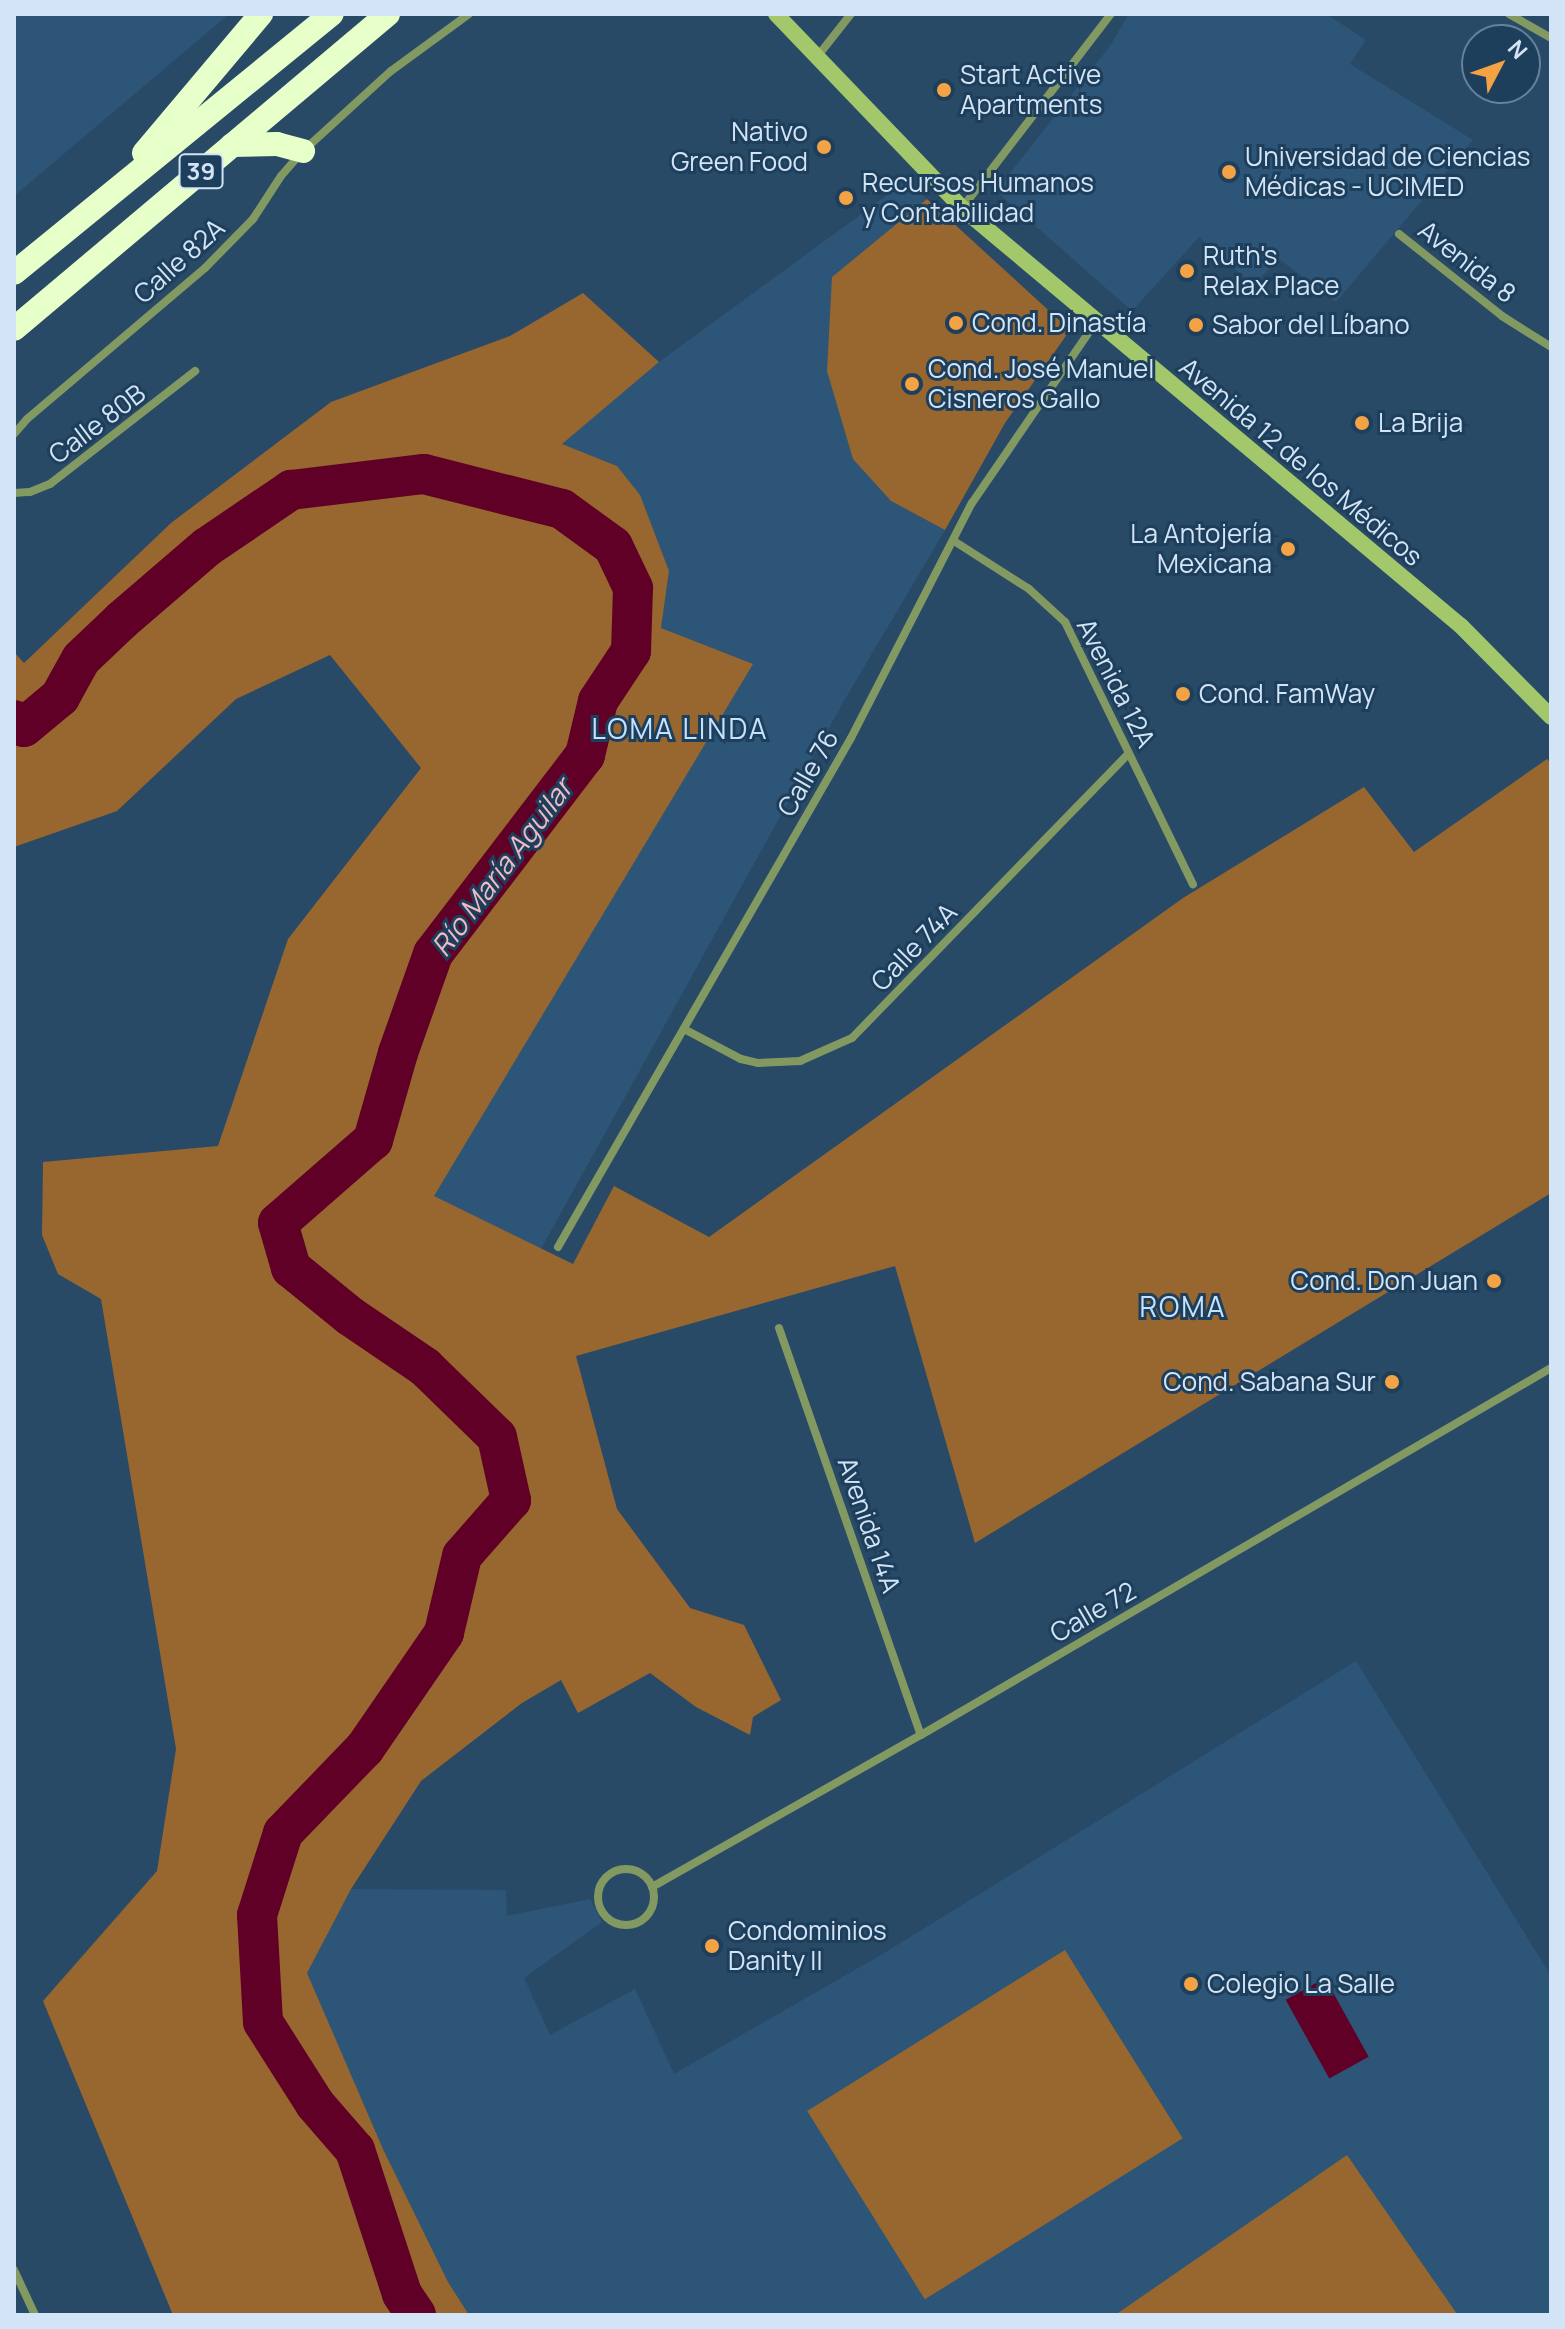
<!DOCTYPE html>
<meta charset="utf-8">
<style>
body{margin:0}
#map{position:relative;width:1565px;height:2329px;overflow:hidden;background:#294a67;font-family:Manrope,sans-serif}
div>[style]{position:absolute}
.built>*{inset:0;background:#2d5578}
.green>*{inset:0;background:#97672f;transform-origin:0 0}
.water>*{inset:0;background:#610026;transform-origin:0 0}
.river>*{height:40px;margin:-20px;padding:0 20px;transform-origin:20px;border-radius:20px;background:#610026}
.street>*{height:8px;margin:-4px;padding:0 4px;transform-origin:4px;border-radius:4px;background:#829a61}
.street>.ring{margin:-4px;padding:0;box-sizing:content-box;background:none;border:8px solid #829a61;border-radius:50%}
.secondary>*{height:16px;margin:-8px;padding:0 8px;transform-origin:8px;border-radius:8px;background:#a3c86b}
.highway>*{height:24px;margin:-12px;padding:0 12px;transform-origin:12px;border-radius:12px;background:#e7ffc8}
.dots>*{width:22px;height:22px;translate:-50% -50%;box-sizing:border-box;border:4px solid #1e3f5c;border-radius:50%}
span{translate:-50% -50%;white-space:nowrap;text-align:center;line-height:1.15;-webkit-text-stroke:6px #1e3f5c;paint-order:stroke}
.shield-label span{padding:2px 6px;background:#1e3f5c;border:2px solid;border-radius:6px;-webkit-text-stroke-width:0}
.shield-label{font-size:24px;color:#d2e4f6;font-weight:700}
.poi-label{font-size:26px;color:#d2e4f6}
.left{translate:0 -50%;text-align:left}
.right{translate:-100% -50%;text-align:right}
.street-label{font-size:26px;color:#d2e4f6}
.neighbourhood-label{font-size:28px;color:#c4e2fe;letter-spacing:2px}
.water-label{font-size:28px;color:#f0bac3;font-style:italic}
.frame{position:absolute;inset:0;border:16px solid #d2e4f6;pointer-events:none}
.north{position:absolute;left:1461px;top:24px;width:80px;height:80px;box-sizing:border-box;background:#1e3f5c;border:2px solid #66819a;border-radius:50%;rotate:49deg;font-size:22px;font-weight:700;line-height:32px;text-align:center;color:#d2e4f6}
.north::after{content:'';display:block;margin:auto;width:28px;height:36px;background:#f4a344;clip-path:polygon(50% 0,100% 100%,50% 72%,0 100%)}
</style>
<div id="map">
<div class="built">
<i style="clip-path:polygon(14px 14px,229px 14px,14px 196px)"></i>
<i style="clip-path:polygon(1129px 14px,1326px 14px,1366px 40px,1350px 64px,1473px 140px,1336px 302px,1279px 259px,1253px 285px,1199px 237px,1132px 311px,996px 191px,1110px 46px)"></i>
<i style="clip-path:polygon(908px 180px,927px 199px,832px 277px,891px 501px,945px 530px,845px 699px,541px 1249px,433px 1196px,752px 664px,661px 628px,669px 571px,617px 466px,561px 444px,659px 362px)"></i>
<i style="clip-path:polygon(1356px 1661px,1551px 1976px,1551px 2315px,469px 2315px,448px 2282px,383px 2149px,306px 1973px,351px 1889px,506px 1890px,507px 1916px,590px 1899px,602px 1922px,524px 1978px,550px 2035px,635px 1989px,674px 2074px,886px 1952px)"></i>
</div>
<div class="green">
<i style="clip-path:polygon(927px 199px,1070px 330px,1005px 423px,945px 530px,891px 501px,853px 459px,827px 371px,832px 277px)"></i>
<i style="clip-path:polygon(583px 293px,659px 362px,562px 444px,617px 466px,640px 495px,669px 571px,661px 628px,753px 664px,434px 1196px,573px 1264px,614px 1186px,709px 1237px,1183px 898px,1364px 787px,1414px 852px,1547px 759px,1551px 763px,1551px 1193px,975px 1543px,895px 1266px,576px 1356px,617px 1509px,690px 1608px,744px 1625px,781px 1700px,753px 1717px,750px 1735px,696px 1707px,650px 1673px,578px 1713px,561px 1680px,522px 1703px,421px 1781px,351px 1889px,307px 1973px,383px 2149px,448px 2282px,469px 2315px,173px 2315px,43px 2001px,157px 1871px,176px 1749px,101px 1299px,58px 1274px,42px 1235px,43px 1162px,218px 1146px,288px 939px,421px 768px,330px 655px,236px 699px,117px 811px,14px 847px,14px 652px,24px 663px,171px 523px,331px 402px,510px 336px)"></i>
<i style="left:1065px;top:1950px;width:222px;height:304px;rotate:58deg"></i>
<i style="clip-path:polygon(1347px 2155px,1457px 2314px,1120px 2315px,1118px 2313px)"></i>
</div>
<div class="water">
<i style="left:1325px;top:1978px;width:90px;height:45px;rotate:61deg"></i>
</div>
<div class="river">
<i style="left:14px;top:720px;width:12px;rotate:35deg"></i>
<i style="left:24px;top:727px;width:47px;rotate:-39.8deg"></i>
<i style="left:60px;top:697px;width:43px;rotate:-61.1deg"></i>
<i style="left:81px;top:659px;width:57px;rotate:-43.6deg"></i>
<i style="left:122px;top:620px;width:112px;rotate:-40.7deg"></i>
<i style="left:207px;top:547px;width:102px;rotate:-34.2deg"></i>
<i style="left:291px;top:490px;width:134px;rotate:-6.9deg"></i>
<i style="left:424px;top:474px;width:142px;rotate:14.2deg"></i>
<i style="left:562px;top:509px;width:63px;rotate:36deg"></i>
<i style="left:613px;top:546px;width:47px;rotate:64.5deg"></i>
<i style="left:633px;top:588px;width:63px;rotate:91.8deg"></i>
<i style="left:631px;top:651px;width:60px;rotate:123.4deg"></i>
<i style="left:598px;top:701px;width:56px;rotate:103.5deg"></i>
<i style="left:585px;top:755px;width:250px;rotate:127.4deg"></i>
<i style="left:433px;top:954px;width:105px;rotate:109.5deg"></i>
<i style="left:398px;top:1053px;width:91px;rotate:106deg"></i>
<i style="left:373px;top:1140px;width:126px;rotate:138.9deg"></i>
<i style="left:278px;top:1223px;width:47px;rotate:73.9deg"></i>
<i style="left:291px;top:1268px;width:76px;rotate:39.1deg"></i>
<i style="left:350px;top:1316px;width:91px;rotate:34.2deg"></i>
<i style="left:425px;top:1367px;width:100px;rotate:44.2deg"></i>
<i style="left:497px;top:1437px;width:65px;rotate:77.5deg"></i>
<i style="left:511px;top:1500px;width:74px;rotate:131.2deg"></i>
<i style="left:462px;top:1556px;width:79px;rotate:103.2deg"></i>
<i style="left:444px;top:1633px;width:140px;rotate:124.5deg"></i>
<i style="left:365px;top:1748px;width:118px;rotate:134deg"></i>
<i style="left:283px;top:1833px;width:86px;rotate:107.6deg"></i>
<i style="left:257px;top:1915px;width:107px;rotate:86.8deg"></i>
<i style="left:263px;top:2022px;width:97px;rotate:57.6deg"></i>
<i style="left:315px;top:2104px;width:61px;rotate:49deg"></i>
<i style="left:355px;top:2150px;width:151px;rotate:71.9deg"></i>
<i style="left:402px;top:2294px;width:25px;rotate:56deg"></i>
</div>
<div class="street">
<i style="left:1509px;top:14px;width:48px;rotate:29.7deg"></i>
<i style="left:817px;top:57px;width:55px;rotate:-51.7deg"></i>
<i style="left:962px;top:208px;width:245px;rotate:-52.5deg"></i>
<i style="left:1399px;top:234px;width:132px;rotate:38.5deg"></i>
<i style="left:1502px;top:316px;width:58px;rotate:32.3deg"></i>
<i style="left:14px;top:434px;width:20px;rotate:-49deg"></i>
<i style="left:27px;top:419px;width:233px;rotate:-40.3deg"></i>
<i style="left:205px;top:268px;width:69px;rotate:-45.6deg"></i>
<i style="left:253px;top:219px;width:51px;rotate:-56.9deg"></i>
<i style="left:281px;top:176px;width:33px;rotate:-49deg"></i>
<i style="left:303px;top:151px;width:119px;rotate:-42.3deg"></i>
<i style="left:391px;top:71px;width:97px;rotate:-36.2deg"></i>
<i style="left:14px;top:493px;width:16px;rotate:-4deg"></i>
<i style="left:30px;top:492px;width:22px;rotate:-22deg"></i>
<i style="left:50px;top:484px;width:184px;rotate:-37.9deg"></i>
<i style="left:954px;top:541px;width:89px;rotate:32.6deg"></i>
<i style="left:1029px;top:589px;width:49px;rotate:42.5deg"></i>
<i style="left:1065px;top:622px;width:292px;rotate:64deg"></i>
<i style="left:684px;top:1029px;width:64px;rotate:27.8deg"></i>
<i style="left:741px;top:1059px;width:17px;rotate:13deg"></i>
<i style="left:758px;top:1063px;width:42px;rotate:-2.7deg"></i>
<i style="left:800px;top:1061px;width:57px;rotate:-23.9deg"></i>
<i style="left:852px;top:1038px;width:397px;rotate:-45.8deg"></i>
<i style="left:558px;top:1247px;width:587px;rotate:-60.07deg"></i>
<i style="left:851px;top:738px;width:264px;rotate:-62.8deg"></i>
<i style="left:972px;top:503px;width:219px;rotate:-55.6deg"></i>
<i style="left:779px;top:1328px;width:431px;rotate:70.8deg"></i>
<i class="ring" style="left:598px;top:1869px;width:48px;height:48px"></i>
<i style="left:652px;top:1887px;width:309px;rotate:-29.5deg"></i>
<i style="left:921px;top:1735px;width:729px;rotate:-30.22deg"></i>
<i style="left:14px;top:2270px;width:50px;rotate:65deg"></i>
</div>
<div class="secondary">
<i style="left:776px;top:14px;width:269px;rotate:46.2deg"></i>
<i style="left:962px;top:208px;width:651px;rotate:39.95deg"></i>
<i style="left:1461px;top:626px;width:128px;rotate:45.3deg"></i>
</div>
<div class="highway">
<i style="left:232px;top:145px;width:45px;rotate:-1.3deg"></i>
<i style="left:277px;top:144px;width:27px;rotate:15deg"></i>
<i style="left:144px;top:153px;width:182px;rotate:-49.9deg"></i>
<i style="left:14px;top:273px;width:410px;rotate:-39.2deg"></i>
<i style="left:14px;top:329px;width:489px;rotate:-40.1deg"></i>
</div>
<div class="dots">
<i style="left:944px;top:90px;background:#f4a344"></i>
<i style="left:824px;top:147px;background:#f4a344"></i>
<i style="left:1229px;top:172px;background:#f4a344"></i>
<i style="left:846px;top:198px;background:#f4a344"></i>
<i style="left:1187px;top:271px;background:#f4a344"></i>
<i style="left:956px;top:323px;background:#f4a344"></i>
<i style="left:1196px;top:325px;background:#f4a344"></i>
<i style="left:912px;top:384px;background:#f4a344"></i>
<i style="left:1362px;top:423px;background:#f4a344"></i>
<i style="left:1288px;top:549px;background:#f4a344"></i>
<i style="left:1183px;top:694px;background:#f4a344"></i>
<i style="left:1494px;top:1281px;background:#f4a344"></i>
<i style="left:1392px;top:1382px;background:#f4a344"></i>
<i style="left:712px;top:1946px;background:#f4a344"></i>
<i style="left:1191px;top:1984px;background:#f4a344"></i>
</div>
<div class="shield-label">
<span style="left:201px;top:171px">39</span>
</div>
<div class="poi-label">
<span class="left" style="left:960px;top:90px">Start Active<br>Apartments</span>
<span class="right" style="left:808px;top:147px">Nativo<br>Green Food</span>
<span class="left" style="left:1245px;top:172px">Universidad de Ciencias<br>Médicas - UCIMED</span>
<span class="left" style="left:862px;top:198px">Recursos Humanos<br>y Contabilidad</span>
<span class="left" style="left:1203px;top:271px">Ruth's<br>Relax Place</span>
<span class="left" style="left:972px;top:323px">Cond. Dinastía</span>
<span class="left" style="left:1212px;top:325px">Sabor del Líbano</span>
<span class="left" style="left:928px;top:384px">Cond. José Manuel<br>Cisneros Gallo</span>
<span class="left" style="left:1378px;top:423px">La Brija</span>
<span class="right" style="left:1272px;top:549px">La Antojería<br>Mexicana</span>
<span class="left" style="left:1199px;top:694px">Cond. FamWay</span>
<span class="right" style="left:1478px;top:1281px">Cond. Don Juan</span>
<span class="right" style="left:1376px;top:1382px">Cond. Sabana Sur</span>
<span class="left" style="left:728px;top:1946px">Condominios<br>Danity II</span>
<span class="left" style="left:1207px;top:1984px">Colegio La Salle</span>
</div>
<div class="street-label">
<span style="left:179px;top:261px;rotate:-42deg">Calle 82A</span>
<span style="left:1467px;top:262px;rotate:38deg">Avenida 8</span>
<span style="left:97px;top:424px;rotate:-37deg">Calle 80B</span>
<span style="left:1301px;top:462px;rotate:40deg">Avenida 12 de los Médicos</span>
<span style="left:1116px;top:683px;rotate:63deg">Avenida 12A</span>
<span style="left:808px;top:773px;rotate:-60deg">Calle 76</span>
<span style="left:914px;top:947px;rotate:-46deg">Calle 74A</span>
<span style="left:869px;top:1525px;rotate:71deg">Avenida 14A</span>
<span style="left:1093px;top:1612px;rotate:-30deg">Calle 72</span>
</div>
<div class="neighbourhood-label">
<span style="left:680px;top:728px">LOMA LINDA</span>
<span style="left:1183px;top:1306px">ROMA</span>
</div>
<div class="water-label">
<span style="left:501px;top:867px;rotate:-53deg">Río María Aguilar</span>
</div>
<div class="frame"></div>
<div class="north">N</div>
</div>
